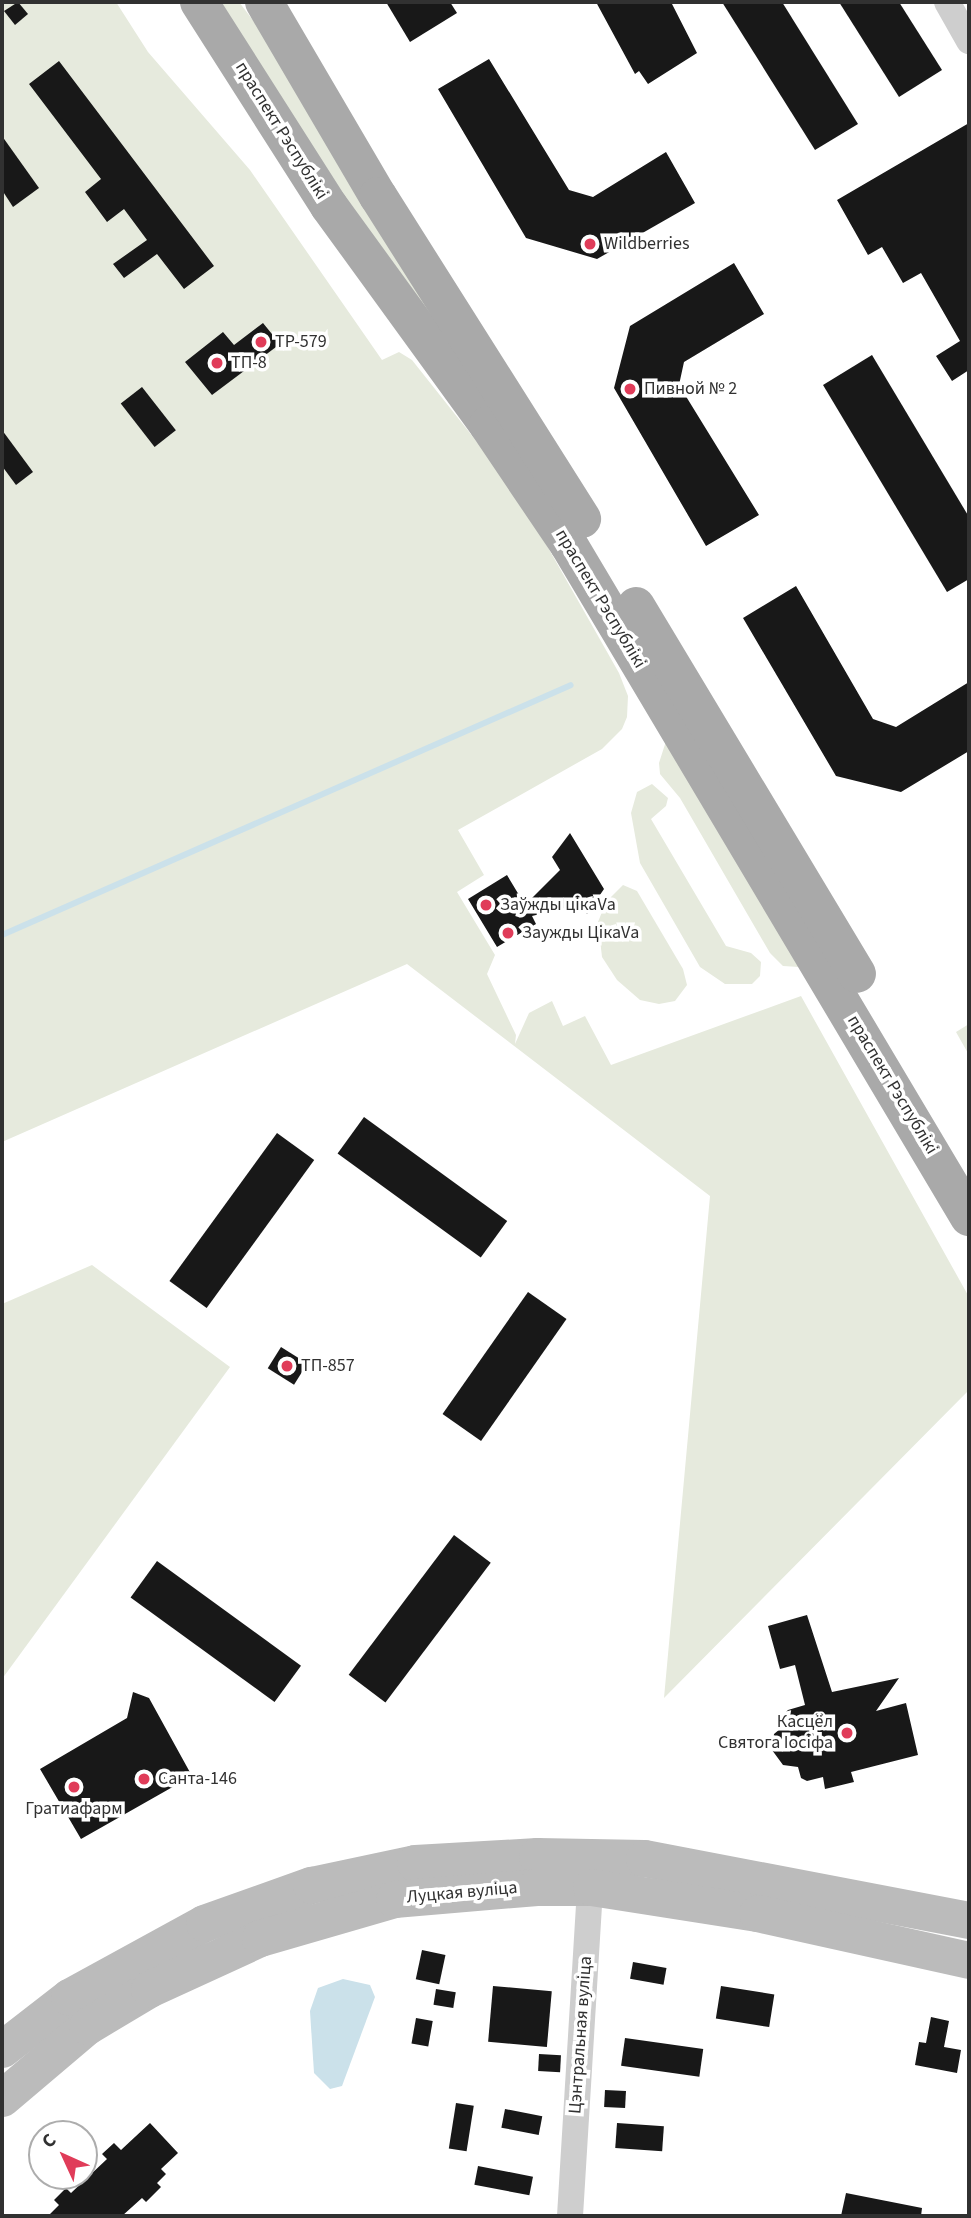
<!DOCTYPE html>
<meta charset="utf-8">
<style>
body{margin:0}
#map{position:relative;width:971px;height:2218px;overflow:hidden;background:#fff;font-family:"Source Sans 3",sans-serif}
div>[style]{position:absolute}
.green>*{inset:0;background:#e6eadd}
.water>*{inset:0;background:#cbe1ea}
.stream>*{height:6px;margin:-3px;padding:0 3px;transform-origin:3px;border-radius:3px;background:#cbe1ea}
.building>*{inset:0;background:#181818;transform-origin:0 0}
.street>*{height:26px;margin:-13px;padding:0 13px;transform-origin:13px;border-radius:13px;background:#cecece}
.secondary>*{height:37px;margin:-18.5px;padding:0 18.5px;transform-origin:18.5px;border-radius:18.5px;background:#bbb}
.primary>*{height:38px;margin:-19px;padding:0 19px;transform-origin:19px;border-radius:19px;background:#a9a9a9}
.dots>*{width:19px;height:19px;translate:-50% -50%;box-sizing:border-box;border:4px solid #fff;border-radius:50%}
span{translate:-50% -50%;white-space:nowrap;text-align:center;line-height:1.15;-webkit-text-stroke:7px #fff;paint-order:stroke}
.street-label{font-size:18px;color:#313131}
.poi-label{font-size:18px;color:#313131}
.left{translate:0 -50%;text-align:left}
.right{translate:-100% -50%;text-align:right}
.frame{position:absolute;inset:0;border:4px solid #313131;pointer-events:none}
.north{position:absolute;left:28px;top:2120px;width:70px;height:70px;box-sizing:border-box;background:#fff;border:2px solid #adadad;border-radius:50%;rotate:315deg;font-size:19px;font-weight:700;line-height:28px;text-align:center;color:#313131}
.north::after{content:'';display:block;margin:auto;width:24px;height:32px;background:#e03c59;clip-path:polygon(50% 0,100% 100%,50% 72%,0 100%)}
</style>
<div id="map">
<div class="green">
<i style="clip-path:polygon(2px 2px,116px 2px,148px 52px,250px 170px,382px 360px,399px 352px,412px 360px,516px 491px,619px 673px,628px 696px,627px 717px,622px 729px,602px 749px,458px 830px,484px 875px,457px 892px,495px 955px,487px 974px,516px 1035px,515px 1044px,529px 1013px,552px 1001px,563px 1026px,585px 1016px,611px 1065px,801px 996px,969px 1297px,969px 1390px,664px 1698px,710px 1196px,407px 964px,2px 1142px)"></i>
<i style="clip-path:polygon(218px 2px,239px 2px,281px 57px,463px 357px,358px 224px)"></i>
<i style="clip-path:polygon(667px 738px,799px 967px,783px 966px,770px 953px,680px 798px,660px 774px,659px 763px)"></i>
<i style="clip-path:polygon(652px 784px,668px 798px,666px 806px,651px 819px,726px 946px,751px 953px,761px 962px,760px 976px,752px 984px,725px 984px,700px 967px,640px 863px,631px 813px,637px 792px)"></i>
<i style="clip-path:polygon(623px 885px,637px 891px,683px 969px,687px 985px,675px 1001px,659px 1004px,640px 1000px,617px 980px,602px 957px,598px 922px,606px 902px)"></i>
<i style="clip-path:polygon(969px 1024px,969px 1055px,956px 1032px)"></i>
<i style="clip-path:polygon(92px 1265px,230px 1367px,2px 1679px,2px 1304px)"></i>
</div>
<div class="water">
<i style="clip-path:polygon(343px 1979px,370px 1985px,375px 1997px,342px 2086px,330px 2089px,314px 2073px,310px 2011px,318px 1988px)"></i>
</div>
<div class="stream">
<i style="left:2px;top:935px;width:621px;rotate:-23.72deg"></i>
</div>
<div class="building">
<i style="clip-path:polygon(18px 2px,28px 14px,15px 25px,4px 11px)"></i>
<i style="clip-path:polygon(386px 2px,450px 2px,457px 13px,410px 42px)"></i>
<i style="clip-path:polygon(596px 2px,671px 2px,697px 53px,648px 84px,639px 71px,635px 74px)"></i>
<i style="clip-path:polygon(722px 2px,782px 2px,858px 124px,815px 150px)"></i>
<i style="clip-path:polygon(839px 2px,899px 2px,942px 70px,899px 97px)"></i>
<i style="clip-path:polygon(489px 59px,569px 190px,593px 197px,666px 152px,695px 203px,597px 259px,526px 238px,438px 89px)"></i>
<i style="clip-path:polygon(59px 61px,214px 266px,184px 289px,157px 254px,124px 278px,113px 264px,147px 240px,124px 209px,107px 222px,85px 192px,101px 179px,29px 84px)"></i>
<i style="clip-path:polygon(969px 123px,969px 370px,952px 381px,936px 356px,960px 341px,921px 273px,903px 283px,882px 247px,868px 255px,837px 200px)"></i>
<i style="clip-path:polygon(2px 136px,39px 188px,13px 207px,2px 190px)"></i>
<i style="clip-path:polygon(734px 263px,764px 314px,684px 362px,679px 385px,759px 515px,706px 546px,614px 388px,630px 326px)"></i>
<i style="clip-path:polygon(263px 323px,280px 344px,212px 395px,185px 362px,223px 332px,234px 345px)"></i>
<i style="clip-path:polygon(872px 355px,969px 517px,969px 579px,947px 592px,823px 385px)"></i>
<i style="left:142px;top:387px;width:55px;height:27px;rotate:52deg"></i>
<i style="clip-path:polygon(2px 430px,33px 472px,16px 485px,2px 466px)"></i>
<i style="clip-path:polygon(796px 586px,873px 719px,896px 727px,969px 682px,969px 751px,901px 792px,836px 776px,743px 618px)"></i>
<i style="clip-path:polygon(570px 833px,604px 889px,587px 914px,580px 904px,532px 916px,536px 924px,497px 947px,468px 899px,507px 875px,525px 905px,560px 870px,552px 857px)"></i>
<i style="left:364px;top:1117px;width:177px;height:45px;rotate:36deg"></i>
<i style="left:277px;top:1133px;width:46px;height:183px;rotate:36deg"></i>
<i style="left:528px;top:1292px;width:47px;height:149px;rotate:35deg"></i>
<i style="left:281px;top:1347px;width:31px;height:25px;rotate:32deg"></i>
<i style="left:454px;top:1535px;width:46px;height:175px;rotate:37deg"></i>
<i style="left:157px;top:1561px;width:178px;height:45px;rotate:36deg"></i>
<i style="clip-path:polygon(807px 1615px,832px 1692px,899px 1678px,876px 1711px,906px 1703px,918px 1755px,851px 1772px,854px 1782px,825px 1789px,823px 1777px,807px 1781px,801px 1778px,798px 1767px,783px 1765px,772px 1750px,774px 1734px,786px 1724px,784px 1714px,788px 1710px,805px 1705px,795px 1665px,780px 1669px,768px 1626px)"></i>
<i style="clip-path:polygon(133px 1692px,149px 1698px,192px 1776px,81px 1839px,40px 1769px,127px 1718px)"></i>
<i style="left:422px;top:1950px;width:24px;height:30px;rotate:12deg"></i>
<i style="left:633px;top:1962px;width:34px;height:17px;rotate:10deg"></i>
<i style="left:493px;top:1986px;width:59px;height:56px;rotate:5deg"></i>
<i style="left:721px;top:1986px;width:54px;height:33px;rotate:9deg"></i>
<i style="left:436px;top:1989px;width:20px;height:16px;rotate:9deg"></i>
<i style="clip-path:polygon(931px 2017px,949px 2021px,944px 2047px,961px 2050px,957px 2073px,915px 2065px,919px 2042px,926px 2043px)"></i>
<i style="left:416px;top:2018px;width:17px;height:26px;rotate:10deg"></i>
<i style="left:625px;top:2038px;width:79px;height:28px;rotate:8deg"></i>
<i style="left:539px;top:2054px;width:22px;height:17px;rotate:3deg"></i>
<i style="left:605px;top:2090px;width:21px;height:17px;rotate:3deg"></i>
<i style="left:456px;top:2103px;width:18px;height:46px;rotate:9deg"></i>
<i style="left:505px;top:2109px;width:38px;height:19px;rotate:11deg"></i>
<i style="clip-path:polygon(150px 2123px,178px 2153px,161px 2169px,166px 2174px,157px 2183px,161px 2187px,146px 2202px,142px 2198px,122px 2216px,48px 2216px,59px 2205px,54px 2200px,66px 2188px,71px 2193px,107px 2159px,102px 2154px,114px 2143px,121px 2150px)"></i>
<i style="left:617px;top:2123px;width:47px;height:25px;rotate:4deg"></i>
<i style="left:478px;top:2166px;width:56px;height:19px;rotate:11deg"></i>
<i style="clip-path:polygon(846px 2193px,922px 2208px,921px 2216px,841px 2216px)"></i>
</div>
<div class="street">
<i style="left:947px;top:2px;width:45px;rotate:60.6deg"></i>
<i style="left:570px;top:2216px;width:347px;rotate:-86.5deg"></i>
</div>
<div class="secondary">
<i style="left:2px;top:2049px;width:85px;rotate:-37.8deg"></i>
<i style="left:69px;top:1997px;width:154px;rotate:-28.7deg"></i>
<i style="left:204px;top:1923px;width:114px;rotate:-19.6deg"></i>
<i style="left:311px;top:1885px;width:106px;rotate:-11.9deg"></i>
<i style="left:415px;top:1863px;width:122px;rotate:-3.3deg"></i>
<i style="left:537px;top:1856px;width:107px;rotate:1.1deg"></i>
<i style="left:644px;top:1858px;width:331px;rotate:10.8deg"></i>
<i style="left:2px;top:2098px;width:111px;rotate:-40.3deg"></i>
<i style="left:87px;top:2026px;width:72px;rotate:-30.8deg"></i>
<i style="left:149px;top:1989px;width:122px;rotate:-24.7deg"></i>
<i style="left:260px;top:1938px;width:140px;rotate:-16.2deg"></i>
<i style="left:394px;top:1899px;width:143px;rotate:-4.8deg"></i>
<i style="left:536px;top:1887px;width:55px"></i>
<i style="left:591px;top:1887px;width:168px;rotate:8.9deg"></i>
<i style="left:757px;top:1913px;width:217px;rotate:12.5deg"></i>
</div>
<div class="primary">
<i style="left:199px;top:2px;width:242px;rotate:57.5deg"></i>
<i style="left:329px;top:206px;width:271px;rotate:54deg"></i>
<i style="left:488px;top:425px;width:145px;rotate:56deg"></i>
<i style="left:569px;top:545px;width:782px;rotate:59.24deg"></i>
<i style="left:264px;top:2px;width:225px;rotate:59.6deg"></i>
<i style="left:378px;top:196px;width:382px;rotate:57.7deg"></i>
<i style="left:636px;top:606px;width:429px;rotate:59deg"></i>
</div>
<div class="dots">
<i style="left:590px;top:244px;background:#e03c59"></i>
<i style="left:261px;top:342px;background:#e03c59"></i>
<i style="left:217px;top:363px;background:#e03c59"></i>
<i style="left:630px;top:389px;background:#e03c59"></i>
<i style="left:486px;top:905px;background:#e03c59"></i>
<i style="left:508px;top:933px;background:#e03c59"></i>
<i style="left:287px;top:1366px;background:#e03c59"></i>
<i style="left:847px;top:1733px;background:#e03c59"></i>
<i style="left:144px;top:1779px;background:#e03c59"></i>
<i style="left:74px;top:1787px;background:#e03c59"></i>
</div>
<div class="street-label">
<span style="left:281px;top:131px;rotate:58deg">праспект Рэспублікі</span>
<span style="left:600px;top:599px;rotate:59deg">праспект Рэспублікі</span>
<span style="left:892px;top:1085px;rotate:59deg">праспект Рэспублікі</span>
<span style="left:462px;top:1893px;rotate:-5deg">Луцкая вуліца</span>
<span style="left:581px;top:2035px;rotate:-86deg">Цэнтральная вуліца</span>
</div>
<div class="poi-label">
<span class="left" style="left:604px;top:244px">Wildberries</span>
<span class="left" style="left:275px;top:342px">ТР-579</span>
<span class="left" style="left:231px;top:363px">ТП-8</span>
<span class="left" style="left:644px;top:389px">Пивной № 2</span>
<span class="left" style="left:500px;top:905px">Заўжды цікаVа</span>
<span class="left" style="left:522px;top:933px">Заужды ЦікаVа</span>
<span class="left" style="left:301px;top:1366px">ТП-857</span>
<span class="right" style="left:833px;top:1733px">Касцёл<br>Святога Іосіфа</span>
<span class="left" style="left:158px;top:1779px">Санта-146</span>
<span style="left:74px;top:1809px">Гратиафарм</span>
</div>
<div class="frame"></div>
<div class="north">С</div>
</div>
